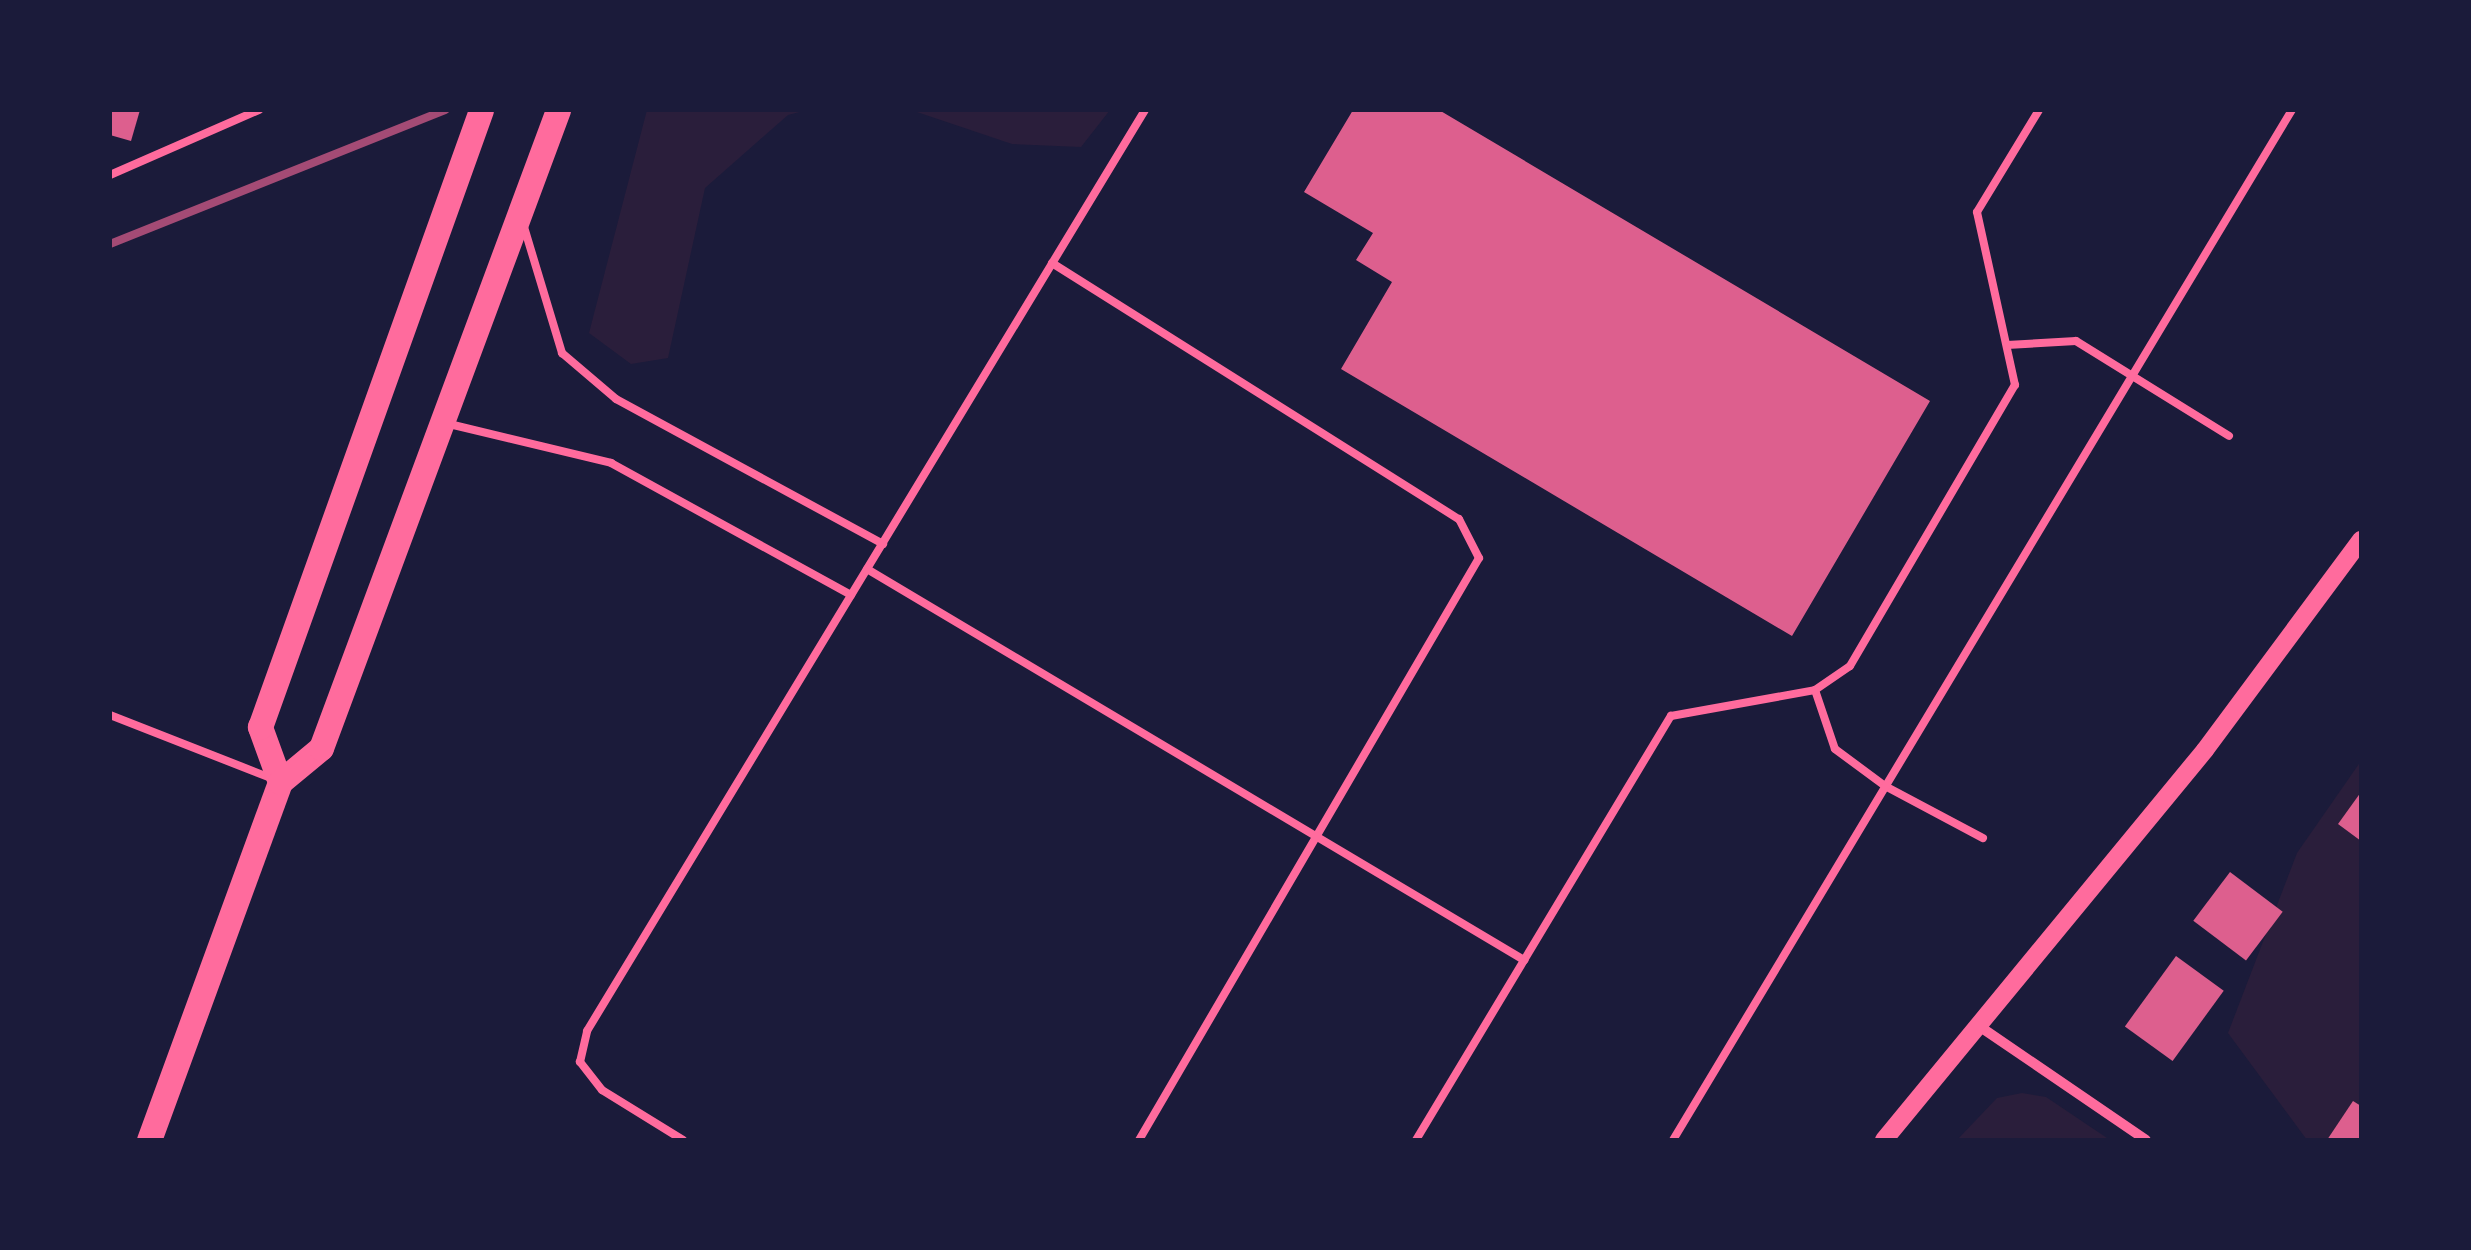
<!DOCTYPE html>
<style>
body{margin:0}
#map{position:relative;width:2471px;height:1250px;overflow:hidden;background:#1b1b3a;font-family:Arial,sans-serif}
div>[style]{position:absolute}
.green>*{inset:0;background:#2a1e3b}
.building>*{inset:0;background:#dd5f8e;transform-origin:0 0}
.service>*{height:8px;margin:-4px;padding:0 4px;transform-origin:4px;border-radius:4px;background:#ff6b9d}
.minor>*{height:10px;margin:-5px;padding:0 5px;transform-origin:5px;border-radius:5px;background:#ff6b9d}
.tertiary>*{height:18px;margin:-9px;padding:0 9px;transform-origin:9px;border-radius:9px;background:#ff6b9d}
.primary>*{height:25px;margin:-12.5px;padding:0 12.5px;transform-origin:12.5px;border-radius:12.5px;background:#ff6b9d}
.rail>*{height:8px;margin:-4px;padding:0 4px;transform-origin:4px;border-radius:4px;background:#a44b75}
span{translate:-50% -50%;white-space:nowrap;text-align:center;line-height:1.15;-webkit-text-stroke:8px #1b1b3a;paint-order:stroke}
.frame{position:absolute;inset:0;border:112px solid #1b1b3a;pointer-events:none}
</style>
<div id="map">
<div class="green">
<i style="clip-path:polygon(647px 110px,807px 110px,788px 115px,705px 188px,668px 358px,631px 364px,589px 333px)"></i>
<i style="clip-path:polygon(911px 110px,1110px 110px,1081px 147px,1012px 144px)"></i>
<i style="clip-path:polygon(2361px 761px,2361px 1140px,2307px 1140px,2228px 1033px,2297px 853px)"></i>
<i style="clip-path:polygon(2022px 1093px,2046px 1097px,2110px 1140px,1957px 1140px,1997px 1098px)"></i>
</div>
<div class="building">
<i style="clip-path:polygon(110px 110px,140px 110px,131px 141px,110px 135px)"></i>
<i style="clip-path:polygon(1353px 110px,1439px 110px,1930px 401px,1792px 636px,1341px 369px,1392px 282px,1356px 260px,1373px 233px,1304px 192px)"></i>
<i style="clip-path:polygon(2361px 792px,2361px 841px,2338px 824px)"></i>
<i style="left:2230px;top:872px;width:66px;height:61px;rotate:37deg"></i>
<i style="left:2176px;top:956px;width:59px;height:87px;rotate:36deg"></i>
<i style="clip-path:polygon(2353px 1101px,2361px 1106px,2361px 1140px,2327px 1140px)"></i>
</div>
<div class="service">
<i style="left:110px;top:175px;width:163px;rotate:-23.6deg"></i>
<i style="left:524px;top:227px;width:132px;rotate:73.2deg"></i>
<i style="left:562px;top:353px;width:71px;rotate:40.4deg"></i>
<i style="left:616px;top:399px;width:304px;rotate:28.5deg"></i>
<i style="left:1052px;top:263px;width:481px;rotate:32.2deg"></i>
<i style="left:1459px;top:519px;width:44px;rotate:62.9deg"></i>
<i style="left:1479px;top:558px;width:674px;rotate:120.29deg"></i>
<i style="left:2007px;top:345px;width:69px;rotate:-3.3deg"></i>
<i style="left:2076px;top:341px;width:180px;rotate:31.8deg"></i>
<i style="left:445px;top:423px;width:171px;rotate:13.5deg"></i>
<i style="left:611px;top:463px;width:274px;rotate:28.8deg"></i>
<i style="left:867px;top:569px;width:765px;rotate:30.76deg"></i>
<i style="left:1815px;top:690px;width:62px;rotate:71.3deg"></i>
<i style="left:1835px;top:749px;width:62px;rotate:36.5deg"></i>
<i style="left:1885px;top:786px;width:111px;rotate:28deg"></i>
<i style="left:110px;top:715px;width:173px;rotate:21.4deg"></i>
<i style="left:683px;top:1140px;width:95px;rotate:-148.3deg"></i>
<i style="left:602px;top:1090px;width:36px;rotate:-128deg"></i>
<i style="left:580px;top:1062px;width:32px;rotate:-77deg"></i>
<i style="left:587px;top:1031px;width:1077px;rotate:-58.79deg"></i>
<i style="left:1416px;top:1140px;width:495px;rotate:-59deg"></i>
<i style="left:1671px;top:716px;width:146px;rotate:-10.2deg"></i>
<i style="left:1815px;top:690px;width:42px;rotate:-34.4deg"></i>
<i style="left:1850px;top:666px;width:326px;rotate:-59.6deg"></i>
<i style="left:2015px;top:385px;width:177px;rotate:-102.4deg"></i>
<i style="left:1977px;top:212px;width:119px;rotate:-58.7deg"></i>
<i style="left:1673px;top:1140px;width:1202px;rotate:-59deg"></i>
</div>
<div class="minor">
<i style="left:1979px;top:1026px;width:202px;rotate:34.3deg"></i>
</div>
<div class="tertiary">
<i style="left:1884px;top:1140px;width:505px;rotate:-50.54deg"></i>
<i style="left:2205px;top:750px;width:262px;rotate:-53.4deg"></i>
</div>
<div class="primary">
<i style="left:280px;top:782px;width:59px;rotate:-110deg"></i>
<i style="left:260px;top:727px;width:655px;rotate:-70.29deg"></i>
<i style="left:149px;top:1140px;width:381px;rotate:-69.9deg"></i>
<i style="left:280px;top:782px;width:53px;rotate:-39.7deg"></i>
<i style="left:321px;top:748px;width:681px;rotate:-69.62deg"></i>
</div>
<div class="rail">
<i style="left:110px;top:244px;width:361px;rotate:-21.8deg"></i>
</div>
<div class="frame"></div>
</div>
